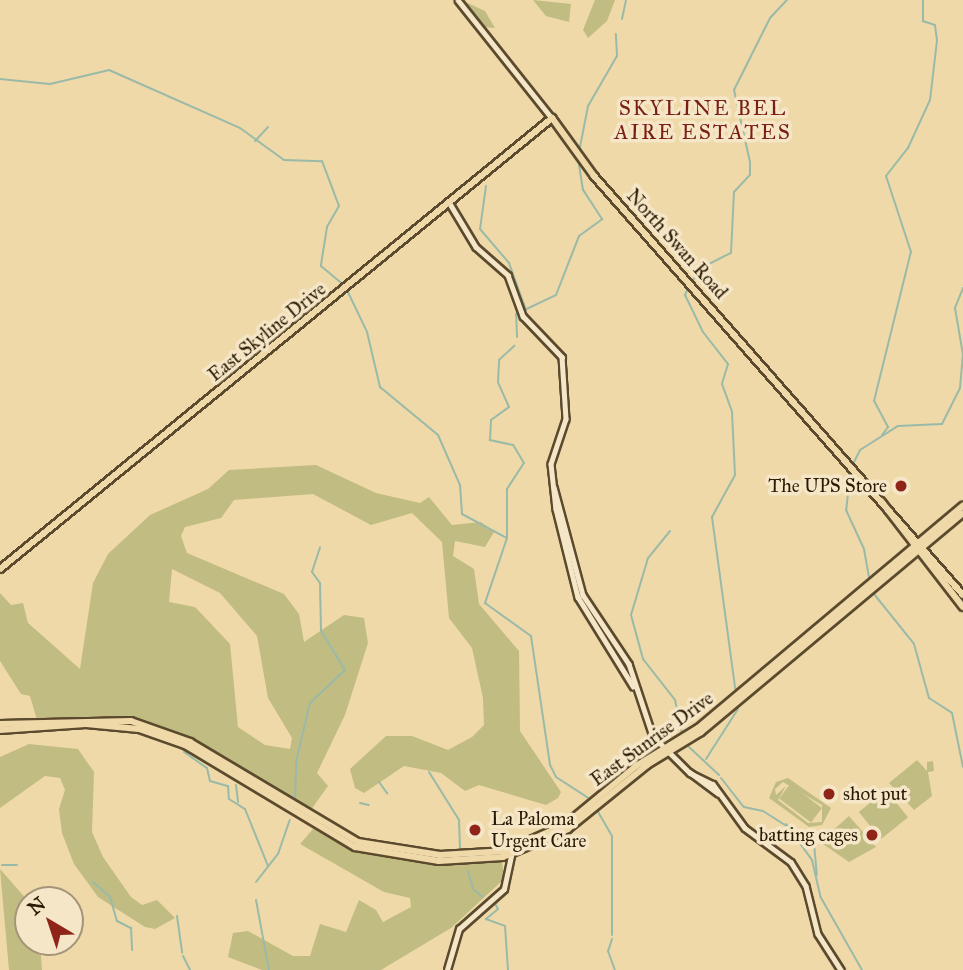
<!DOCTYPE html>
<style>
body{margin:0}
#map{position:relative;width:963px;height:970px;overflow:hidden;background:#efd9a9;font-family:"IM FELL Great Primer",serif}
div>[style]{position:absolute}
.green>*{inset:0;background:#c1bc82;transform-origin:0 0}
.stream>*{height:2px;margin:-1px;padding:0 1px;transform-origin:1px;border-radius:1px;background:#9abaa8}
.roads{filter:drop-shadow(2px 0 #5b4a2d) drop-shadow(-2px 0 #5b4a2d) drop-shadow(0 2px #5b4a2d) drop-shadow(0 -2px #5b4a2d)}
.minor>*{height:4.5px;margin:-2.25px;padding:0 2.25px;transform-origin:2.25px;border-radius:2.25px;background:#f5e6c7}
.major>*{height:6px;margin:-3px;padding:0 3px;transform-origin:3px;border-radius:3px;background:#efd9a9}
.dots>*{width:19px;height:19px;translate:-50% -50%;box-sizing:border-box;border:4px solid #f5e6c7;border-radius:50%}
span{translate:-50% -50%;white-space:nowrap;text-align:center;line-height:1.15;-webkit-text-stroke:7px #f5e6c7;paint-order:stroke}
.street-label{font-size:19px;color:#2a1a04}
.poi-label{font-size:19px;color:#2a1a04}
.right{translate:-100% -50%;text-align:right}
.left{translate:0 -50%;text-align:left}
.neighbourhood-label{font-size:21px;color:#7a1f14;letter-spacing:2px}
.north{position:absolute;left:14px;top:886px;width:70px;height:70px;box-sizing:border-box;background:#f5e6c7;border:2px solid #a49479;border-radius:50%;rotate:321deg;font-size:19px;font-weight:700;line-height:28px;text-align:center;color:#2a1a04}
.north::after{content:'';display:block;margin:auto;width:24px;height:32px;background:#8f2418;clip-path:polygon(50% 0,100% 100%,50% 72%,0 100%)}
</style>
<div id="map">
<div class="green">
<i style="clip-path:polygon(461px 0,485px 11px,495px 28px,485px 27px)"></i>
<i style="clip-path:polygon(533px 0,571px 4px,569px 22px,546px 16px)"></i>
<i style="clip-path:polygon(595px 0,615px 0,607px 21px,588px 38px,583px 30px)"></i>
<i style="clip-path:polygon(evenodd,316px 465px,376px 493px,420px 503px,429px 497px,452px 525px,481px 522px,494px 532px,485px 547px,455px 541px,453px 556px,474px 569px,479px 604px,519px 651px,520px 731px,561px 792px,558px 798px,546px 805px,479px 785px,465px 791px,441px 773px,404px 766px,364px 793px,355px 788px,350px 769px,386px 736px,412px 736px,448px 750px,472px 737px,484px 725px,483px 698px,472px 648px,449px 618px,442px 542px,412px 513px,371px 525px,313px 494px,234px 500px,221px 518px,185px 527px,181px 536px,187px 553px,284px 594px,299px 614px,304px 642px,344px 615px,364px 618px,368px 643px,345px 715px,317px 773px,328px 786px,308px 814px,162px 727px,100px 716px,37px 720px,30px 696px,21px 694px,0 661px,0 593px,11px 605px,23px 603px,28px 623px,80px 669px,93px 583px,108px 554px,150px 515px,208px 489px,229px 470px,316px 465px,172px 569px,220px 593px,257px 636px,268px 698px,292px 738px,290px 749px,265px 745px,238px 727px,230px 644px,195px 607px,169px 602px,172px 569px)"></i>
<i style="clip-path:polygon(29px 744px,78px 749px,94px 772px,92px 832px,103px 857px,131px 897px,142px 905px,157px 900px,175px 918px,155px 929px,145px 927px,98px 897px,74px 864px,62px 833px,59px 809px,65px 790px,60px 778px,45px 776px,0 808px,0 757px)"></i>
<i style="clip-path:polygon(917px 760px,927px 771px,927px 762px,933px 761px,934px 771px,928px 772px,932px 796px,914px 810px,889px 783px)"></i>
<i style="clip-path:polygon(evenodd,788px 778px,831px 808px,822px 825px,809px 827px,769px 798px,776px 782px,788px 778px,783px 782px,822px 805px,822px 822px,808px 823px,778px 800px,786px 786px,776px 795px,775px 789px,783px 782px)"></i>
<i style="left:790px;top:784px;width:40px;height:18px;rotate:37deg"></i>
<i style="left:886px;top:790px;width:35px;height:35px;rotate:51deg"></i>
<i style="clip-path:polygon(849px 816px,876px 847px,849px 862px,820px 842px)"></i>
<i style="clip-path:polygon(313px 829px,343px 842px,502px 861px,504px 879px,451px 928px,381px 970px,262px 970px,228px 957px,233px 933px,248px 931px,293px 956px,310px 956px,320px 924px,346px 932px,359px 900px,376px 910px,383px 922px,411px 907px,410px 898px,384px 892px,300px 844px)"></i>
<i style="clip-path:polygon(0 869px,28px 901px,28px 942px,40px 942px,42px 970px,9px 970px)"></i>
</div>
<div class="stream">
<i style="left:622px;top:19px;width:19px;rotate:-78deg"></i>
<i style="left:0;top:79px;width:50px;rotate:5.7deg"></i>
<i style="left:50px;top:84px;width:61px;rotate:-13.3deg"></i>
<i style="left:109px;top:70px;width:143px;rotate:23.9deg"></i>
<i style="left:240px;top:128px;width:54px;rotate:36deg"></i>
<i style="left:284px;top:160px;width:38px;rotate:2deg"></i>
<i style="left:322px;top:161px;width:48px;rotate:69.3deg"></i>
<i style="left:339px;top:206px;width:24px;rotate:120deg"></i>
<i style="left:327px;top:227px;width:39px;rotate:99deg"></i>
<i style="left:321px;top:266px;width:30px;rotate:40deg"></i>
<i style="left:255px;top:141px;width:19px;rotate:-47deg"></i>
<i style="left:579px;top:152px;width:47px;rotate:-78.9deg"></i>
<i style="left:588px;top:106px;width:58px;rotate:-59.9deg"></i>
<i style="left:617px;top:56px;width:22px;rotate:-93deg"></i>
<i style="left:486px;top:186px;width:43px;rotate:97.9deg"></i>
<i style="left:480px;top:229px;width:45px;rotate:49.5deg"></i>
<i style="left:509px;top:263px;width:50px;rotate:70.1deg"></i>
<i style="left:692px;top:281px;width:20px;rotate:-49deg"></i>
<i style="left:705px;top:266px;width:29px;rotate:-27deg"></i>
<i style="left:731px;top:253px;width:61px;rotate:-87.2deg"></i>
<i style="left:734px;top:192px;width:23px;rotate:-47deg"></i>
<i style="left:750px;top:175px;width:13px;rotate:-90deg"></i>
<i style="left:750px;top:162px;width:74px;rotate:-102.5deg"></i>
<i style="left:734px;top:90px;width:80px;rotate:-63.4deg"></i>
<i style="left:770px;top:18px;width:25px;rotate:-47deg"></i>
<i style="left:689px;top:286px;width:10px;rotate:114deg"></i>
<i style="left:685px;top:295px;width:41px;rotate:64.1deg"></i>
<i style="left:703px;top:332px;width:41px;rotate:52deg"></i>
<i style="left:728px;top:364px;width:21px;rotate:107deg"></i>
<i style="left:722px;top:384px;width:30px;rotate:70deg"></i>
<i style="left:732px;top:412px;width:63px;rotate:87.3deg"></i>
<i style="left:735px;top:475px;width:48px;rotate:118.7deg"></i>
<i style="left:712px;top:517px;width:173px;rotate:82.3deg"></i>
<i style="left:963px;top:288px;width:22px;rotate:112deg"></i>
<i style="left:955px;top:308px;width:48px;rotate:80.3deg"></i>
<i style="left:347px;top:290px;width:47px;rotate:64.5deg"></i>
<i style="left:367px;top:332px;width:57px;rotate:76.7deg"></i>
<i style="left:380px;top:387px;width:75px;rotate:39.6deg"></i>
<i style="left:438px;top:435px;width:55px;rotate:66.3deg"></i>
<i style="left:460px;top:485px;width:29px;rotate:86deg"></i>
<i style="left:462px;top:514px;width:51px;rotate:28.1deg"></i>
<i style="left:507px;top:538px;width:69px;rotate:108.7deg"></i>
<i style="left:485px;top:603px;width:57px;rotate:35.7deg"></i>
<i style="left:531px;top:636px;width:130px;rotate:81.6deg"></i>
<i style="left:550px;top:765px;width:13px;rotate:63deg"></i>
<i style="left:556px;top:777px;width:38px;rotate:33deg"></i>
<i style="left:517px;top:337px;width:23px;rotate:-92deg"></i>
<i style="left:516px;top:314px;width:44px;rotate:-25.4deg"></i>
<i style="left:556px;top:295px;width:63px;rotate:-68.7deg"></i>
<i style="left:579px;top:236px;width:29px;rotate:-36deg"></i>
<i style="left:602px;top:219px;width:35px;rotate:-123deg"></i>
<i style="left:583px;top:190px;width:31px;rotate:-99deg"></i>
<i style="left:882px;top:435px;width:10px;rotate:-53deg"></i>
<i style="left:888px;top:427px;width:30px;rotate:-118deg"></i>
<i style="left:874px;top:401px;width:154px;rotate:-76.1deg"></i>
<i style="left:911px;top:252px;width:80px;rotate:-108.2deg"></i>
<i style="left:886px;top:176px;width:36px;rotate:-52deg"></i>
<i style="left:908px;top:148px;width:53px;rotate:-65.4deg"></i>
<i style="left:930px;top:100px;width:60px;rotate:-83.3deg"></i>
<i style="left:937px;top:40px;width:15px;rotate:-98deg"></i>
<i style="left:935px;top:25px;width:13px;rotate:-162deg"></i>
<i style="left:923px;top:21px;width:21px;rotate:-90deg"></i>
<i style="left:854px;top:462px;width:13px;rotate:-63deg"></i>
<i style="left:860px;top:450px;width:45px;rotate:-32.3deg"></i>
<i style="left:898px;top:426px;width:44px;rotate:-2.6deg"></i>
<i style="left:942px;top:424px;width:40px;rotate:-63.4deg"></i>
<i style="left:960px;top:388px;width:32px;rotate:-85deg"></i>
<i style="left:850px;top:474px;width:36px;rotate:96deg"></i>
<i style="left:846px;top:510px;width:43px;rotate:65.2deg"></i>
<i style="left:864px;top:549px;width:29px;rotate:80deg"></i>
<i style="left:670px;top:531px;width:35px;rotate:129deg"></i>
<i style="left:648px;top:558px;width:59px;rotate:106.6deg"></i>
<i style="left:631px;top:615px;width:46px;rotate:74.7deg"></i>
<i style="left:643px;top:659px;width:52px;rotate:52deg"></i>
<i style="left:675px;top:700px;width:33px;rotate:78deg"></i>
<i style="left:507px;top:537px;width:48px;rotate:-90deg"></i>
<i style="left:507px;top:489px;width:31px;rotate:-57deg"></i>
<i style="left:524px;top:463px;width:21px;rotate:-121deg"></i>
<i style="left:513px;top:445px;width:24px;rotate:-168deg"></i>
<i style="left:490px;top:440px;width:20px;rotate:-87deg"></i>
<i style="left:491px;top:420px;width:22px;rotate:-36deg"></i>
<i style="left:509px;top:407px;width:27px;rotate:-114deg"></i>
<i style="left:498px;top:382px;width:22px;rotate:-87deg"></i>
<i style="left:499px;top:360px;width:21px;rotate:-43deg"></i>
<i style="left:874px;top:594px;width:64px;rotate:51.3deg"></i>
<i style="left:914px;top:644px;width:56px;rotate:74.5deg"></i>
<i style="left:929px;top:698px;width:27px;rotate:33deg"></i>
<i style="left:952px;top:713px;width:55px;rotate:78.5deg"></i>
<i style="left:689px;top:747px;width:41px;rotate:43deg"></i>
<i style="left:184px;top:752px;width:28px;rotate:35deg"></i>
<i style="left:207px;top:768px;width:13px;rotate:77deg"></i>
<i style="left:210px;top:781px;width:19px;rotate:16deg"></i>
<i style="left:228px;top:786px;width:13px;rotate:86deg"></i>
<i style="left:229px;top:799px;width:19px;rotate:32deg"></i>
<i style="left:245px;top:809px;width:61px;rotate:68deg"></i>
<i style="left:706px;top:759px;width:59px;rotate:-57.4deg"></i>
<i style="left:429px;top:772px;width:57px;rotate:58deg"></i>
<i style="left:459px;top:820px;width:31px;rotate:88deg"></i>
<i style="left:721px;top:778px;width:37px;rotate:52deg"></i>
<i style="left:744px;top:807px;width:19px;rotate:12deg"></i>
<i style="left:763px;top:811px;width:56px;rotate:32.6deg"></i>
<i style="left:379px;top:782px;width:14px;rotate:54deg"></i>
<i style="left:236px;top:785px;width:17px;rotate:83deg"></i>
<i style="left:295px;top:799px;width:37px;rotate:-88deg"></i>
<i style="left:296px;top:762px;width:61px;rotate:-76.7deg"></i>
<i style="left:310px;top:703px;width:48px;rotate:-43.3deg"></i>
<i style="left:345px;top:670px;width:46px;rotate:-121.6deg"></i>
<i style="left:321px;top:631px;width:48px;rotate:-91.2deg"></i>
<i style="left:320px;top:583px;width:14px;rotate:-126deg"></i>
<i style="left:312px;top:572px;width:26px;rotate:-72deg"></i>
<i style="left:360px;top:803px;width:9px;rotate:13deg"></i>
<i style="left:597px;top:810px;width:30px;rotate:60deg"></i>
<i style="left:612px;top:836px;width:99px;rotate:90deg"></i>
<i style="left:786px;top:824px;width:44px;rotate:54.2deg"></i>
<i style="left:812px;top:860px;width:37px;rotate:77deg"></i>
<i style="left:820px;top:896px;width:85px;rotate:60.4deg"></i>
<i style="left:814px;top:843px;width:32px;rotate:85deg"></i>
<i style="left:2px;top:865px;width:15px"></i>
<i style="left:468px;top:871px;width:18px;rotate:74deg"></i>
<i style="left:93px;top:882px;width:23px;rotate:41deg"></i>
<i style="left:110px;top:897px;width:25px;rotate:74deg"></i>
<i style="left:117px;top:921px;width:16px;rotate:27deg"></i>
<i style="left:131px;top:928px;width:22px;rotate:87deg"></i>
<i style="left:256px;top:882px;width:36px;rotate:-52deg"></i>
<i style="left:278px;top:854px;width:36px;rotate:-71deg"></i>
<i style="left:474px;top:890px;width:11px;rotate:38deg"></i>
<i style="left:256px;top:900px;width:71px;rotate:79.5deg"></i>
<i style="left:493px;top:900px;width:10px;rotate:61deg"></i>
<i style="left:498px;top:909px;width:16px;rotate:140deg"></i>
<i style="left:486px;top:919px;width:20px;rotate:20deg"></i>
<i style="left:505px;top:926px;width:44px;rotate:86.1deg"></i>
<i style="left:177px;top:916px;width:37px;rotate:82deg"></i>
<i style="left:612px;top:939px;width:13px;rotate:108deg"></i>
<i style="left:608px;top:951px;width:20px;rotate:70deg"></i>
<i style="left:183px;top:956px;width:16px;rotate:63deg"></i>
</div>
<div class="roads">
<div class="minor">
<i style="left:458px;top:0;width:151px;rotate:51.5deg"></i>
<i style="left:449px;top:202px;width:52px;rotate:59deg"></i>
<i style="left:476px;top:247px;width:43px;rotate:41.2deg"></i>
<i style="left:508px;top:275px;width:44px;rotate:69.9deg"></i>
<i style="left:523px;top:316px;width:57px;rotate:46.4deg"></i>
<i style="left:562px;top:357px;width:62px;rotate:86.3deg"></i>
<i style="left:566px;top:419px;width:47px;rotate:108.4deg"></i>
<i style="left:551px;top:464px;width:45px;rotate:83.7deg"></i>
<i style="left:556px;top:509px;width:91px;rotate:76deg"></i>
<i style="left:578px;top:597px;width:105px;rotate:58.3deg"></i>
<i style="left:554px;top:487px;width:112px;rotate:75deg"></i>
<i style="left:583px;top:595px;width:83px;rotate:56.3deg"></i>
<i style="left:629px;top:664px;width:76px;rotate:71.6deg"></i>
<i style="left:653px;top:736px;width:52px;rotate:45deg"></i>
<i style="left:718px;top:794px;width:35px;rotate:-143deg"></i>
<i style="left:690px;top:773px;width:25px;rotate:26deg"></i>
<i style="left:713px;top:784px;width:54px;rotate:54deg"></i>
<i style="left:745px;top:828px;width:57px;rotate:36.5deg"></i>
<i style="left:791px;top:862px;width:28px;rotate:58deg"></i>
<i style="left:806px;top:886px;width:49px;rotate:76deg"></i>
<i style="left:818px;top:934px;width:43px;rotate:57.4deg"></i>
<i style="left:447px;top:970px;width:43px;rotate:-73.7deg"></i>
<i style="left:459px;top:929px;width:60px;rotate:-41.6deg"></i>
<i style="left:504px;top:889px;width:35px;rotate:-78deg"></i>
</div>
<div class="major">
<i style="left:881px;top:501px;width:134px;rotate:52.3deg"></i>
<i style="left:0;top:569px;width:713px;rotate:-39.25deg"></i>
<i style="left:552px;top:118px;width:72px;rotate:54.1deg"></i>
<i style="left:594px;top:176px;width:558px;rotate:48.63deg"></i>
<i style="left:0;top:724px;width:131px;rotate:-1.3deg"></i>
<i style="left:131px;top:721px;width:63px;rotate:19.6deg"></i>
<i style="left:190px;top:742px;width:196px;rotate:30.8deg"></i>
<i style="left:358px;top:842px;width:83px;rotate:9deg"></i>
<i style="left:440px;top:855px;width:66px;rotate:-3.5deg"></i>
<i style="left:506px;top:851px;width:66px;rotate:-24.2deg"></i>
<i style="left:566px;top:824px;width:91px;rotate:-39.6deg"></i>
<i style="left:636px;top:766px;width:73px;rotate:-31.5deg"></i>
<i style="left:698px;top:728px;width:346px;rotate:-40deg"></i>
<i style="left:0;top:730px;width:86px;rotate:-4deg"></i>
<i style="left:86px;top:724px;width:53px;rotate:5.4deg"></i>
<i style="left:139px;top:729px;width:49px;rotate:19.2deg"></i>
<i style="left:185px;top:745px;width:198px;rotate:31deg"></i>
<i style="left:355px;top:847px;width:85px;rotate:9.5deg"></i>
<i style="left:439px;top:861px;width:64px;rotate:-3.6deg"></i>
<i style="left:503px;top:857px;width:71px;rotate:-23.3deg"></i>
<i style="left:568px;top:829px;width:102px;rotate:-39deg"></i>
<i style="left:647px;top:765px;width:63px;rotate:-31.4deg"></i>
<i style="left:701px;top:732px;width:341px;rotate:-39.9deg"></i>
</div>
</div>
<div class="dots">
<i style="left:901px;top:486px;background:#8f2418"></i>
<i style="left:829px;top:794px;background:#8f2418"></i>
<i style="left:475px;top:830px;background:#8f2418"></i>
<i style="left:872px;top:835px;background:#8f2418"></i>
</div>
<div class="street-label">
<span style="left:677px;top:244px;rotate:48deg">North Swan Road</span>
<span style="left:267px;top:332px;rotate:-39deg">East Skyline Drive</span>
<span style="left:652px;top:739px;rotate:-36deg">East Sunrise Drive</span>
</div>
<div class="poi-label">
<span class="right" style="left:887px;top:486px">The UPS Store</span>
<span class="left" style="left:843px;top:794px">shot put</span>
<span class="left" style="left:491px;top:830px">La Paloma<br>Urgent Care</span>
<span class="right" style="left:858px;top:835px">batting cages</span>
</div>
<div class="neighbourhood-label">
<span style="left:703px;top:120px">SKYLINE BEL<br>AIRE ESTATES</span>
</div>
<div class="north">N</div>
</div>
